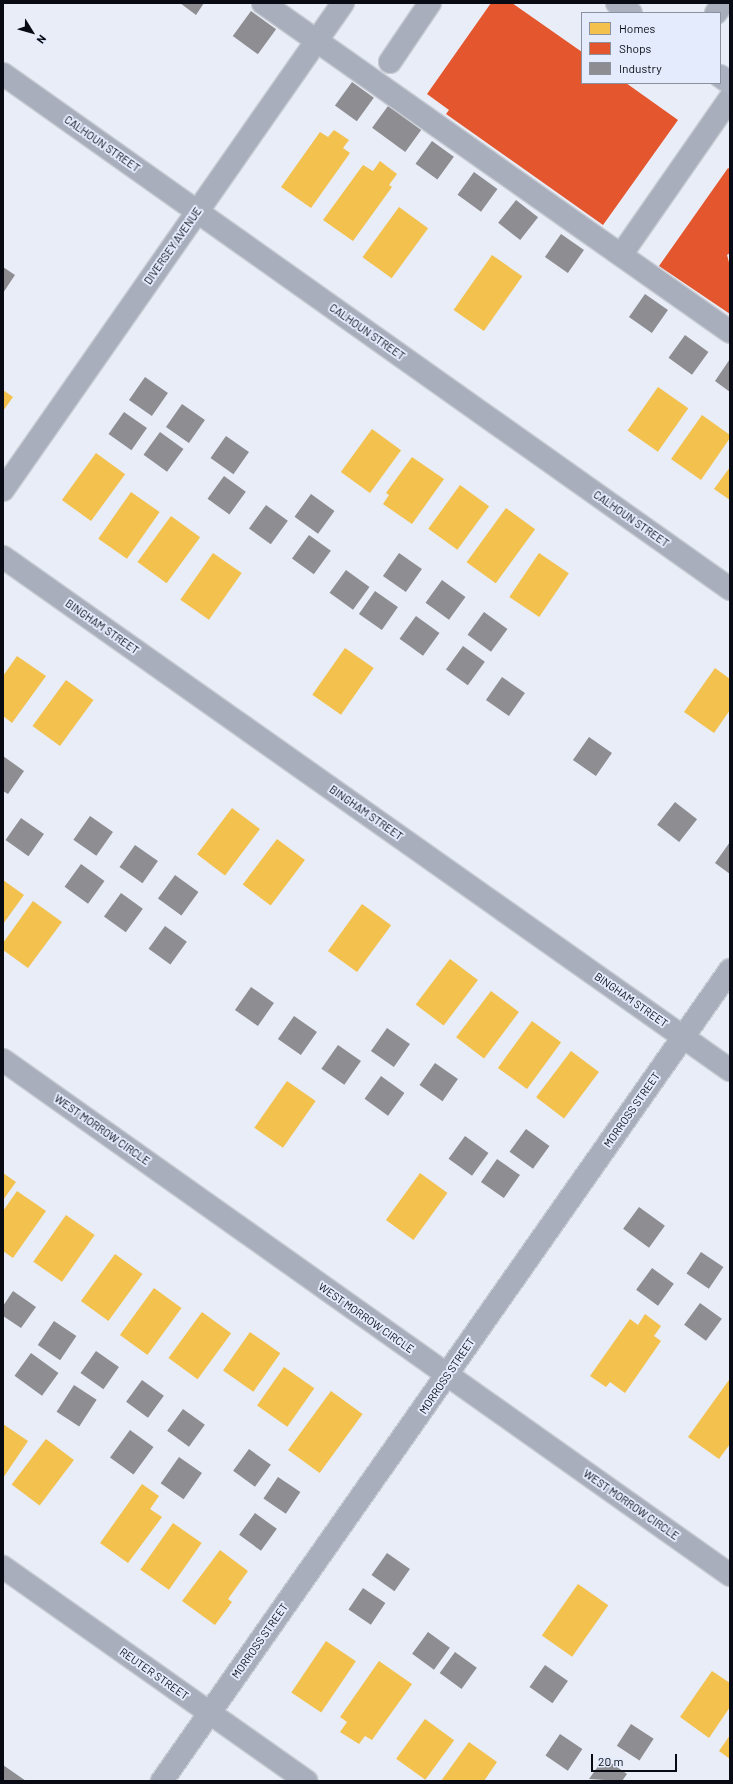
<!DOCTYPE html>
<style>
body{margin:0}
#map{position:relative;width:733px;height:1784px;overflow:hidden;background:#e9edf7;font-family:Barlow,sans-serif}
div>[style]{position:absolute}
.homes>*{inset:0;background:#f2c14e;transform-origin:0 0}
.shops>*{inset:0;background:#e4572e}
.industry>*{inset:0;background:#8d8d92;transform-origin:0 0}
.roads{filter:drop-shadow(1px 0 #c6cad2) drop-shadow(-1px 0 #c6cad2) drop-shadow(0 1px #c6cad2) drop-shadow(0 -1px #c6cad2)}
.minor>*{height:22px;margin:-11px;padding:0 11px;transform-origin:11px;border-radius:11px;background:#a8aebc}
.major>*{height:22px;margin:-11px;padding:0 11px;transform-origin:11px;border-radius:11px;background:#abb1c0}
span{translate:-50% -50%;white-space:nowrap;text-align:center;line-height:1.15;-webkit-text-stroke:4px #e3ebfd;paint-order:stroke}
.street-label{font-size:11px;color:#080b13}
.frame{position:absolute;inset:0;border:4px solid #080b13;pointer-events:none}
.legend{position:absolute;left:581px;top:12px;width:140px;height:72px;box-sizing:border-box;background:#e3ebfd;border:1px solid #8b919f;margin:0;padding:5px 7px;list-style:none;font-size:12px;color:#080b13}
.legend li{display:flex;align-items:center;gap:8px;height:20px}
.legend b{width:20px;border:1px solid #8b919f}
.north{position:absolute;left:12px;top:12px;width:40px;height:40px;-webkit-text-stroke:3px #e3ebfd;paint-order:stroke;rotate:127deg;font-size:11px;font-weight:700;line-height:16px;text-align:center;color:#080b13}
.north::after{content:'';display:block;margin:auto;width:14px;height:18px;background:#080b13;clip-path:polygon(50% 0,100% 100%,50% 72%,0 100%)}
.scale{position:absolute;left:591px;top:1754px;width:86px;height:18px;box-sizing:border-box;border:2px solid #080b13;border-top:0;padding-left:5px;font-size:12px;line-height:14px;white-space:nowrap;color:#080b13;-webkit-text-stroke:3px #e3ebfd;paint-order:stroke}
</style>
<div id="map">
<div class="homes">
<i style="clip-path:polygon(334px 130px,349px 140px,343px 148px,350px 153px,311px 208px,281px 187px,320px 132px,328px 137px)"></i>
<i style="clip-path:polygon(380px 161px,397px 174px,389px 185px,392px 187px,353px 241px,323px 220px,363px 165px,373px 171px)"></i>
<i style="left:399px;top:207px;width:36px;height:62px;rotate:36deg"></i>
<i style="left:492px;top:255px;width:37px;height:67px;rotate:35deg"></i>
<i style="left:658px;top:387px;width:37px;height:53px;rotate:35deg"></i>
<i style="clip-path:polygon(3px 390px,13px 397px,3px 411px)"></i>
<i style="clip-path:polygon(702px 415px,730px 435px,730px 438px,701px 480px,671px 459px)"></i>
<i style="left:372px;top:429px;width:36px;height:53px;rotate:36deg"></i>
<i style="left:96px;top:453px;width:36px;height:58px;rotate:36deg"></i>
<i style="clip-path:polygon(412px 457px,444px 479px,412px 524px,383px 504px,389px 495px,386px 493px)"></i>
<i style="clip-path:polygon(730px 467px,730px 500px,714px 489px)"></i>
<i style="left:460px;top:485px;width:36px;height:54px;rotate:36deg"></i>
<i style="left:131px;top:492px;width:35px;height:57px;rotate:35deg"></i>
<i style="left:506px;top:508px;width:36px;height:67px;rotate:36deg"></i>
<i style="left:171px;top:516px;width:36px;height:57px;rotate:36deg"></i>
<i style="left:213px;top:553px;width:35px;height:57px;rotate:35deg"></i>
<i style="left:539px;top:553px;width:36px;height:53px;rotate:34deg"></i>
<i style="left:345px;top:648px;width:35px;height:57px;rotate:35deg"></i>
<i style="clip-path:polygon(17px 656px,46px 676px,12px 723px,3px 716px,3px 676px)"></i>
<i style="clip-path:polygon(715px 668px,730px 679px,730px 710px,714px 733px,684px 712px)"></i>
<i style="left:66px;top:680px;width:34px;height:57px;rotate:36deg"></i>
<i style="left:232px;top:808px;width:35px;height:58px;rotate:37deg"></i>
<i style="left:277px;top:839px;width:35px;height:57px;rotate:37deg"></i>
<i style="clip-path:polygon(3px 880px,24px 895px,3px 924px)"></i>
<i style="clip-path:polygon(33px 901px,62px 922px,28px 968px,3px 950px,3px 943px)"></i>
<i style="left:362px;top:904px;width:36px;height:58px;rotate:36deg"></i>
<i style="left:450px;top:959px;width:35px;height:57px;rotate:37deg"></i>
<i style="left:491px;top:991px;width:35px;height:58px;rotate:37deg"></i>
<i style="left:532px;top:1021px;width:36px;height:58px;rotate:36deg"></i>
<i style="left:571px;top:1051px;width:35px;height:58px;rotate:37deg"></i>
<i style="left:287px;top:1081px;width:35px;height:57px;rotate:35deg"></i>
<i style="clip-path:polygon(3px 1173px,16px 1182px,3px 1200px)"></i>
<i style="left:420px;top:1173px;width:34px;height:58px;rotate:36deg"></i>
<i style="clip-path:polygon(17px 1191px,46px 1211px,13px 1258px,3px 1251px,3px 1211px)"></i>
<i style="left:66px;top:1215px;width:35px;height:57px;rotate:35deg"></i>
<i style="left:115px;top:1254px;width:34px;height:58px;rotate:36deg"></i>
<i style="left:154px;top:1288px;width:34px;height:58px;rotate:36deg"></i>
<i style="left:202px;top:1312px;width:36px;height:57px;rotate:36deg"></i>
<i style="clip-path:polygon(645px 1314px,661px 1326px,654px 1336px,661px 1341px,625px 1393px,610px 1382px,606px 1387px,590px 1376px,630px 1319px,638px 1325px)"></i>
<i style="left:250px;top:1332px;width:37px;height:47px;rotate:35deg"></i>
<i style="left:284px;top:1367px;width:37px;height:47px;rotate:35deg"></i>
<i style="clip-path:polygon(729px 1380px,730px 1444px,719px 1459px,688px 1437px)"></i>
<i style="left:331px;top:1391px;width:39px;height:73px;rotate:36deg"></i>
<i style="clip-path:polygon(3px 1424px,28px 1441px,3px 1478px)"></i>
<i style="left:46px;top:1439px;width:35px;height:57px;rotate:37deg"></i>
<i style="clip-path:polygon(142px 1484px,159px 1496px,150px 1509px,162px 1517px,128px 1563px,100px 1543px)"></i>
<i style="left:173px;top:1523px;width:35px;height:57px;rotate:35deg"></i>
<i style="clip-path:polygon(220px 1550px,248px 1571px,228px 1599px,232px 1602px,215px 1625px,182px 1601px)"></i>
<i style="left:578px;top:1584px;width:37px;height:63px;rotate:35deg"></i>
<i style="left:326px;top:1641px;width:36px;height:62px;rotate:34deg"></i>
<i style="clip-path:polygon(379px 1661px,412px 1684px,372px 1740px,365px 1736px,359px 1744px,340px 1732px,347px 1722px,340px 1717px)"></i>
<i style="clip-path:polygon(712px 1671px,730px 1683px,730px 1707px,709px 1738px,680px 1717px)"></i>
<i style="left:425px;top:1719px;width:36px;height:49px;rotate:36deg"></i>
<i style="clip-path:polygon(730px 1735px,730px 1759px,719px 1751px)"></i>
<i style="clip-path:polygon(469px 1742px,497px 1762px,484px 1781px,441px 1781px)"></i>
</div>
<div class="shops">
<i style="clip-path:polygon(491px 3px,512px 3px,582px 52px,582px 83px,626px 83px,678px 120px,603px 225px,446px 114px,449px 110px,427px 94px)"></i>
<i style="clip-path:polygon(728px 168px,730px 169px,730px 253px,727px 255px,730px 266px,730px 314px,659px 266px)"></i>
</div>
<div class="industry">
<i style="clip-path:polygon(180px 3px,204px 3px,196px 15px)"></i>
<i style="left:251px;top:11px;width:31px;height:31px;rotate:36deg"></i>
<i style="left:352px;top:82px;width:27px;height:29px;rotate:36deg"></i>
<i style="left:388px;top:106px;width:41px;height:27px;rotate:36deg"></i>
<i style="left:432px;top:141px;width:27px;height:28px;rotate:36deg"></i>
<i style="left:474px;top:172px;width:29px;height:28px;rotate:36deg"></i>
<i style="left:516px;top:200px;width:28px;height:29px;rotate:38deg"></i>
<i style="left:561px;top:234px;width:28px;height:28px;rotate:35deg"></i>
<i style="clip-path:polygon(3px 267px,15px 275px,3px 293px)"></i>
<i style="left:645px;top:294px;width:28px;height:28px;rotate:35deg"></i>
<i style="left:685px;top:335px;width:29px;height:28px;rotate:36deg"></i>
<i style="clip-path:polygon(730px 359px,730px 392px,715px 381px)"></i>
<i style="left:145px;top:377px;width:28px;height:28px;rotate:35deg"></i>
<i style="left:182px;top:404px;width:28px;height:28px;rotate:35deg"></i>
<i style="left:124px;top:412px;width:28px;height:27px;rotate:35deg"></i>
<i style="left:160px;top:432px;width:29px;height:28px;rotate:36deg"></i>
<i style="left:226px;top:436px;width:28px;height:27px;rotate:35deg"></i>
<i style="left:224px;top:476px;width:27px;height:28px;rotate:36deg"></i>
<i style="left:311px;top:494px;width:29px;height:28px;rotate:36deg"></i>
<i style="left:266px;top:505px;width:27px;height:29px;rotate:36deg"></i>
<i style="left:309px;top:535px;width:27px;height:29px;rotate:36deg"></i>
<i style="left:399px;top:553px;width:28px;height:28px;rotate:35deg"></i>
<i style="left:346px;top:570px;width:29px;height:28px;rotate:36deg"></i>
<i style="left:442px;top:580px;width:29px;height:28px;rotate:36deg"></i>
<i style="left:375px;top:591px;width:28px;height:28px;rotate:35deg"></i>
<i style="left:484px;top:612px;width:29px;height:28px;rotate:36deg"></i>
<i style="left:416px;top:616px;width:29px;height:28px;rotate:36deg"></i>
<i style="left:463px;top:646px;width:27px;height:29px;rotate:36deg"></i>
<i style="left:502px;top:677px;width:28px;height:28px;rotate:35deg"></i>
<i style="left:589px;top:737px;width:28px;height:28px;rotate:35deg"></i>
<i style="clip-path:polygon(3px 756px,24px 771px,8px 794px,3px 791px)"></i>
<i style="left:675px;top:802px;width:28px;height:29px;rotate:38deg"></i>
<i style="left:90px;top:816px;width:28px;height:29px;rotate:35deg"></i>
<i style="left:21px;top:818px;width:28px;height:27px;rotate:35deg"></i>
<i style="clip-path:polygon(730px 842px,730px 874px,715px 863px)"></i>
<i style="left:135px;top:845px;width:28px;height:27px;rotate:35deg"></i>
<i style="left:81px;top:864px;width:29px;height:28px;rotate:36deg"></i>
<i style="left:175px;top:875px;width:29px;height:29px;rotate:36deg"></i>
<i style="left:121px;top:893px;width:27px;height:29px;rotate:36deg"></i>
<i style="left:165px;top:926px;width:27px;height:28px;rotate:36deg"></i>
<i style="left:251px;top:987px;width:28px;height:28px;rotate:35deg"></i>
<i style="left:294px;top:1016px;width:28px;height:28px;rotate:35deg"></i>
<i style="left:387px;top:1028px;width:28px;height:28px;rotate:35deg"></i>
<i style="left:338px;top:1045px;width:28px;height:29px;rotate:35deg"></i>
<i style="left:435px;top:1063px;width:28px;height:27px;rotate:35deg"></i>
<i style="left:381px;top:1076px;width:29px;height:28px;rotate:36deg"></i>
<i style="left:526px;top:1129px;width:29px;height:28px;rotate:36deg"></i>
<i style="left:465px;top:1136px;width:29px;height:28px;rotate:36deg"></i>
<i style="left:497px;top:1159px;width:28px;height:28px;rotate:35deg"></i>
<i style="left:639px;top:1207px;width:32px;height:27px;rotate:36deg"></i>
<i style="left:701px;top:1252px;width:27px;height:26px;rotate:34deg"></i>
<i style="left:652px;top:1268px;width:27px;height:27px;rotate:36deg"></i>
<i style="clip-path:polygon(13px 1291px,36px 1307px,21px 1328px,3px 1316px,3px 1306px)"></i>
<i style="left:700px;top:1303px;width:27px;height:27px;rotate:36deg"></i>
<i style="left:54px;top:1321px;width:27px;height:29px;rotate:34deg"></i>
<i style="left:96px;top:1351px;width:28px;height:27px;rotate:35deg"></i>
<i style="left:31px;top:1353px;width:34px;height:28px;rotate:36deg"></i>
<i style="left:142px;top:1380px;width:27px;height:27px;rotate:36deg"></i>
<i style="left:74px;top:1385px;width:27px;height:32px;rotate:33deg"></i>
<i style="left:183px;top:1409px;width:27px;height:27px;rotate:36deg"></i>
<i style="left:130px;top:1430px;width:29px;height:34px;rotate:36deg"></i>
<i style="left:249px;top:1449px;width:27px;height:27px;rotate:36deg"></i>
<i style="left:179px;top:1457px;width:28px;height:32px;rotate:35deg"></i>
<i style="left:278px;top:1477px;width:27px;height:26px;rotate:34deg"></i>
<i style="left:255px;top:1513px;width:27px;height:27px;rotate:36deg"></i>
<i style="left:387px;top:1553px;width:28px;height:27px;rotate:35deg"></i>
<i style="left:363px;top:1588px;width:27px;height:26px;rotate:34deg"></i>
<i style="left:428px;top:1632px;width:27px;height:27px;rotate:36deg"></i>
<i style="left:455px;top:1652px;width:27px;height:26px;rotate:36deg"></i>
<i style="left:545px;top:1665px;width:28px;height:27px;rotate:35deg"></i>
<i style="left:631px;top:1724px;width:27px;height:26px;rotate:33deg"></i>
<i style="left:560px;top:1734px;width:27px;height:26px;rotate:34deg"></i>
<i style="clip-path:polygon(604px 1758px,627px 1774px,622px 1781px,589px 1779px)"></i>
<i style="clip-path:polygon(3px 1765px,26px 1781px,3px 1781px)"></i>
</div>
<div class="roads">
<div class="minor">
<i style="left:263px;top:3px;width:571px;rotate:35.16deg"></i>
<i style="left:716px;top:13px;width:12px;rotate:-55deg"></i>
<i style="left:390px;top:62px;width:71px;rotate:-55.9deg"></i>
<i style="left:3px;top:74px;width:891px;rotate:35.31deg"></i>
<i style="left:621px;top:255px;width:191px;rotate:-55.2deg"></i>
<i style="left:3px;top:490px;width:594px;rotate:-55.08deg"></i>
<i style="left:3px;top:557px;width:890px;rotate:35.21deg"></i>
<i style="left:3px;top:1060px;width:891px;rotate:35.31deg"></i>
<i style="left:3px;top:1567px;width:371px;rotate:35.2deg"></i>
<i style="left:162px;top:1781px;width:990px;rotate:-54.99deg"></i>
</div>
<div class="major">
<i style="left:617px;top:3px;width:17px;rotate:36deg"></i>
<i style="left:720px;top:76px;width:12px;rotate:35deg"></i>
</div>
</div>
<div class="street-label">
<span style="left:102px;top:144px;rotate:35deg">CALHOUN STREET</span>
<span style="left:173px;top:246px;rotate:-55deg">DIVERSEY AVENUE</span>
<span style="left:367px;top:332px;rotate:35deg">CALHOUN STREET</span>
<span style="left:631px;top:519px;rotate:35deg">CALHOUN STREET</span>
<span style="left:102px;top:627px;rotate:35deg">BINGHAM STREET</span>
<span style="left:366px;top:813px;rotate:35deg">BINGHAM STREET</span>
<span style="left:631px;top:1000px;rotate:35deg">BINGHAM STREET</span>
<span style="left:632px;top:1110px;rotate:-55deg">MORROSS STREET</span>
<span style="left:102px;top:1130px;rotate:35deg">WEST MORROW CIRCLE</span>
<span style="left:366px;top:1318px;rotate:35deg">WEST MORROW CIRCLE</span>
<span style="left:447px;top:1376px;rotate:-56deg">MORROSS STREET</span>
<span style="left:631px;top:1505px;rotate:35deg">WEST MORROW CIRCLE</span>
<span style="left:260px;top:1641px;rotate:-55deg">MORROSS STREET</span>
<span style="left:154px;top:1674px;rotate:35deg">REUTER STREET</span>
</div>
<div class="frame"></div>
<ul class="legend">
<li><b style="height:11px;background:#f2c14e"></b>Homes</li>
<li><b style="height:11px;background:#e4572e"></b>Shops</li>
<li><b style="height:11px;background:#8d8d92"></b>Industry</li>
</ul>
<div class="north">N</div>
<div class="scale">20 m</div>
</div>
